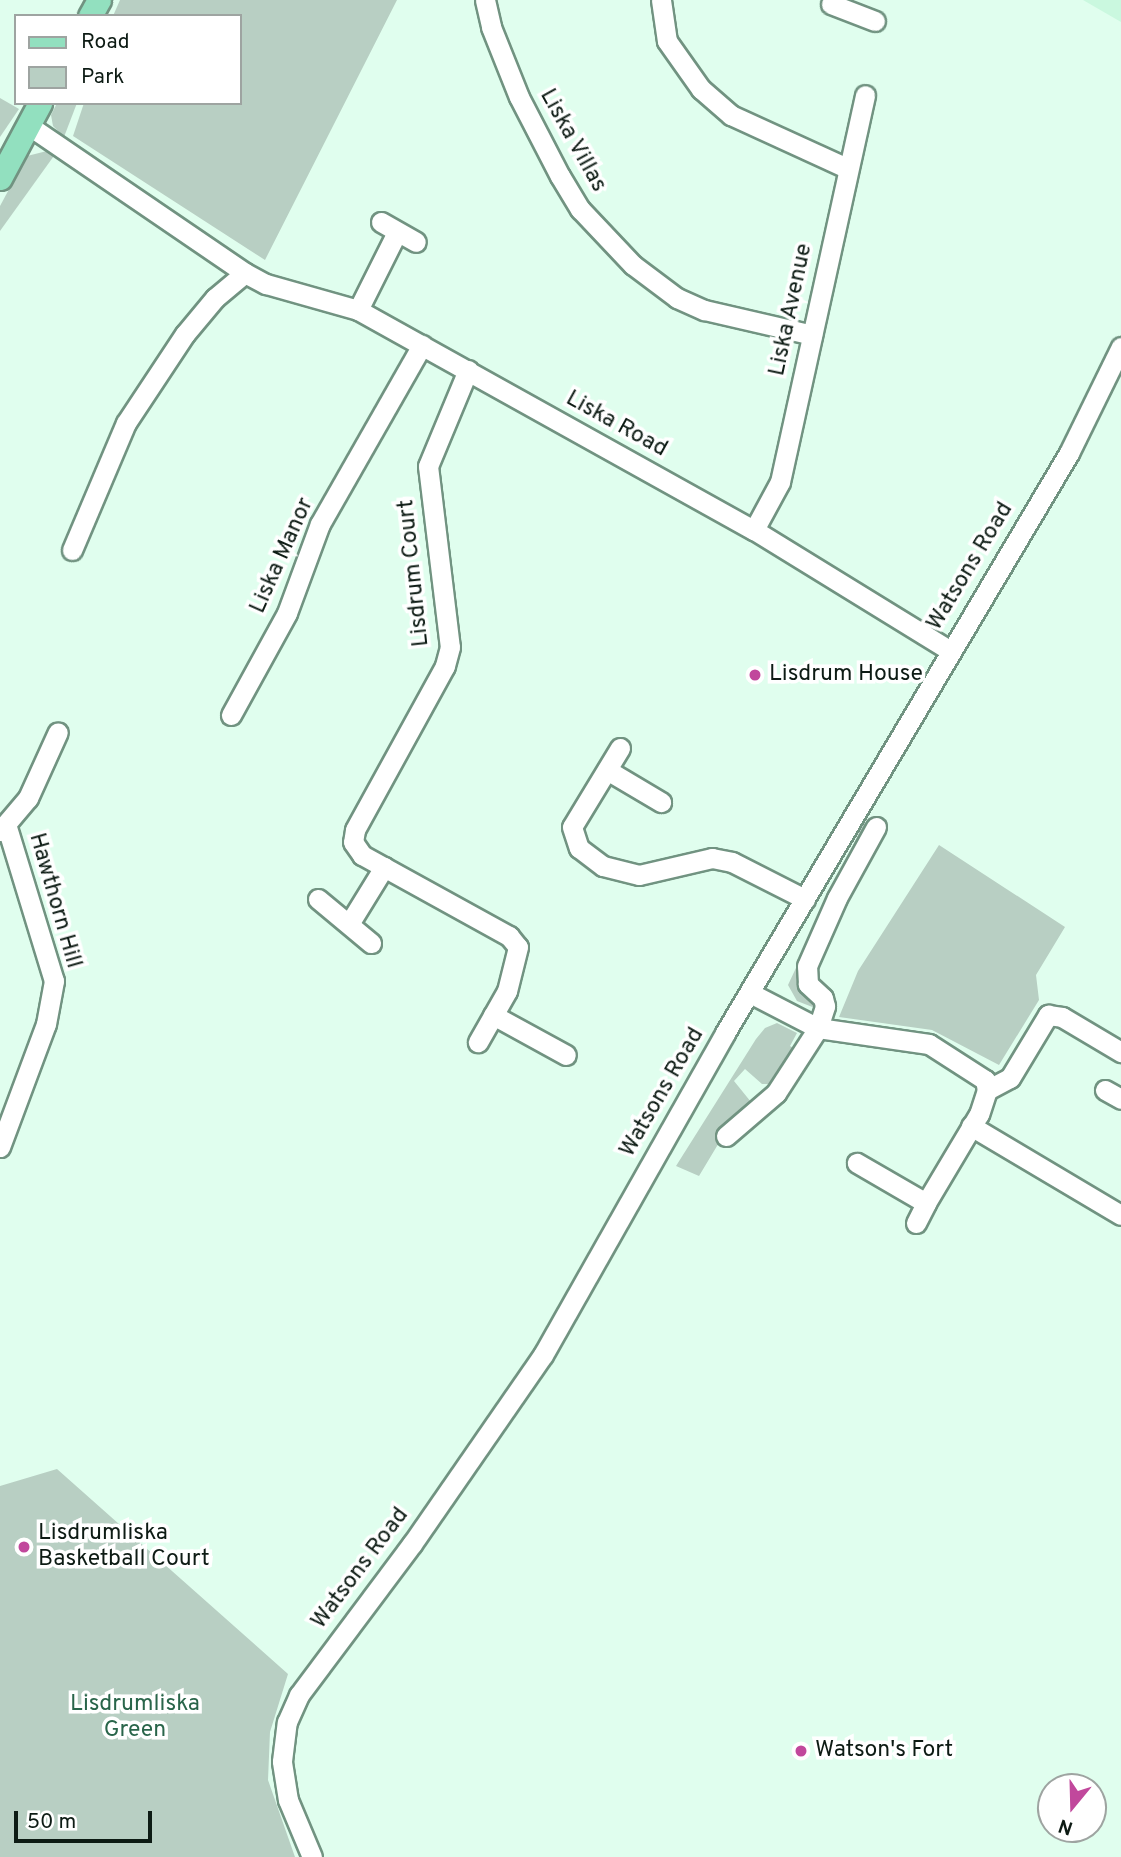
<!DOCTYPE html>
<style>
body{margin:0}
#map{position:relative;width:1121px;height:1857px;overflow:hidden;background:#e0feee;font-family:Overpass,sans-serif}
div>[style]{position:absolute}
.built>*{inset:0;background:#caf8df}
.green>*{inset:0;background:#b8cfc3}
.roads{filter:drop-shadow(2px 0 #719381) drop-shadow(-2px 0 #719381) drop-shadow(0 2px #719381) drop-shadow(0 -2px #719381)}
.minor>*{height:19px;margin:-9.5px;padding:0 9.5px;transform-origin:9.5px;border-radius:9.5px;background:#fff}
.major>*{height:23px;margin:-11.5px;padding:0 11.5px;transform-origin:11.5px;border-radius:11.5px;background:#92e0bf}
.dots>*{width:19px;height:19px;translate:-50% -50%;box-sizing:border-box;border:4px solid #fff;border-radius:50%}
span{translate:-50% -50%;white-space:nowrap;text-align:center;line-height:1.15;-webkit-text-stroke:7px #fff;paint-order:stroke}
.street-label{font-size:23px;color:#0d1b14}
.poi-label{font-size:23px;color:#0d1b14}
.left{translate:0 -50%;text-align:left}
.park-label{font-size:23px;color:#29654a}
.legend{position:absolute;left:14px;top:14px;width:228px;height:91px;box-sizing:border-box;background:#fff;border:2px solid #9ea4a1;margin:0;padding:9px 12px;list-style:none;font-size:21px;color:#0d1b14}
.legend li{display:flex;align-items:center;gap:14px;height:35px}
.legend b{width:35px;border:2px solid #9ea4a1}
.north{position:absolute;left:1037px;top:1773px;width:70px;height:70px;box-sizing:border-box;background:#fff;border:2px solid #9ea4a1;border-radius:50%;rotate:199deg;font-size:19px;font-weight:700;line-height:28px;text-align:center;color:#0d1b14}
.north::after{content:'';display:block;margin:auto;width:24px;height:32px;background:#c1489c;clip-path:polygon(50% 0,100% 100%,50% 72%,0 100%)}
.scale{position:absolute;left:14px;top:1811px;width:138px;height:32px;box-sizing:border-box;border:4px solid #0d1b14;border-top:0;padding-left:9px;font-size:21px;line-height:24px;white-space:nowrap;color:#0d1b14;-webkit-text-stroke:5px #fff;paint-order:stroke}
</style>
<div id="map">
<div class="built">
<i style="clip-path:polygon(1083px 0,1121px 0,1121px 22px)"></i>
</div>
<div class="green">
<i style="clip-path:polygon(120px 0,397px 0,265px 260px,73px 136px,84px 103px,240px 103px,240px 16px,113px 16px)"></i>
<i style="clip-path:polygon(0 98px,19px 109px,0 137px)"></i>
<i style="clip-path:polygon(57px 103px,77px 103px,64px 137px,53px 126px,51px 115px)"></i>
<i style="clip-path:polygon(47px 151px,56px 153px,0 231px,0 206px,27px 156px)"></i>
<i style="clip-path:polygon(864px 822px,869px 824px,813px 940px,815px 1008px,797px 1001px,788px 985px)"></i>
<i style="clip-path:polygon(939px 845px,1065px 927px,1036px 975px,1039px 1000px,999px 1065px,932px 1030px,839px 1017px,858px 971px)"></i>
<i style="clip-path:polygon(777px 1023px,797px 1033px,790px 1046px,795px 1049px,771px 1084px,762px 1084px,745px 1069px,734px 1081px,751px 1102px,723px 1136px,699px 1176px,676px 1166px,756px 1039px,765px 1028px)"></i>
<i style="clip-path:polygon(57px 1469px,288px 1674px,270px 1732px,268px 1780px,295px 1857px,0 1857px,0 1486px)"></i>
</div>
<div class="roads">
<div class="minor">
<i style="left:485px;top:0;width:28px;rotate:77deg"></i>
<i style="left:491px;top:27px;width:75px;rotate:68.2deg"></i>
<i style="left:519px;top:97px;width:89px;rotate:62.6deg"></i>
<i style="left:560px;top:176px;width:39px;rotate:59deg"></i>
<i style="left:580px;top:209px;width:77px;rotate:46.6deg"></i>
<i style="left:633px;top:265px;width:55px;rotate:36.9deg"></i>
<i style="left:677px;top:298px;width:30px;rotate:24deg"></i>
<i style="left:704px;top:310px;width:111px;rotate:13deg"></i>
<i style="left:661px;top:0;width:41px;rotate:81.7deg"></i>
<i style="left:667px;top:41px;width:59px;rotate:54.7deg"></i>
<i style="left:701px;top:89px;width:40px;rotate:41deg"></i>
<i style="left:731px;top:115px;width:128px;rotate:24.6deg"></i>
<i style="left:831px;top:4px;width:47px;rotate:21.1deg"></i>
<i style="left:28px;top:125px;width:263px;rotate:34.3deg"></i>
<i style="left:245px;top:273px;width:24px;rotate:28deg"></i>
<i style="left:266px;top:284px;width:96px;rotate:15.8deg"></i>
<i style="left:358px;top:310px;width:453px;rotate:29.1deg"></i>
<i style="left:754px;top:530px;width:229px;rotate:31.6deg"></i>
<i style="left:381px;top:222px;width:40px;rotate:29.7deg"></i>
<i style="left:358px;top:310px;width:87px;rotate:-63.4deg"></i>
<i style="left:468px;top:370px;width:104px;rotate:112.6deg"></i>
<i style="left:428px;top:466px;width:182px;rotate:83.1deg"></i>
<i style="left:450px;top:647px;width:20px;rotate:105deg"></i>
<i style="left:445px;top:666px;width:187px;rotate:118.8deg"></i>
<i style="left:355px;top:830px;width:12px;rotate:99deg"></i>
<i style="left:353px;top:842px;width:16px;rotate:55deg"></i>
<i style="left:362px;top:855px;width:168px;rotate:28.9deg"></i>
<i style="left:509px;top:936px;width:14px;rotate:51deg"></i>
<i style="left:518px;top:947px;width:45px;rotate:104deg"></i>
<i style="left:507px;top:991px;width:59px;rotate:119.6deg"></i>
<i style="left:754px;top:530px;width:55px;rotate:-61.6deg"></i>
<i style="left:780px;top:482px;width:396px;rotate:-77.6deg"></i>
<i style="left:72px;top:550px;width:138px;rotate:-67deg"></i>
<i style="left:126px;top:423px;width:107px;rotate:-56.5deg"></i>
<i style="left:185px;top:334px;width:47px;rotate:-50.2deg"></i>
<i style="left:215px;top:298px;width:39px;rotate:-40deg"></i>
<i style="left:231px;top:715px;width:116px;rotate:-61.2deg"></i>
<i style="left:287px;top:613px;width:95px;rotate:-69.7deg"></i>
<i style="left:320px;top:524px;width:206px;rotate:-60.3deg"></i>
<i style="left:620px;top:748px;width:92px;rotate:121.3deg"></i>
<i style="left:572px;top:827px;width:22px;rotate:72deg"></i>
<i style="left:579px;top:848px;width:30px;rotate:37deg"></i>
<i style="left:603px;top:866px;width:37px;rotate:14deg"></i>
<i style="left:639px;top:875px;width:75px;rotate:-13.1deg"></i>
<i style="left:712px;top:858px;width:20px;rotate:11deg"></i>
<i style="left:732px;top:862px;width:82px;rotate:26.9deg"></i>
<i style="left:607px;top:770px;width:63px;rotate:30.7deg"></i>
<i style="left:0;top:831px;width:43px;rotate:-49.7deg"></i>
<i style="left:28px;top:798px;width:72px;rotate:-65.6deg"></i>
<i style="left:318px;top:899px;width:69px;rotate:39.7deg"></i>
<i style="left:349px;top:924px;width:67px;rotate:-58.4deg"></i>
<i style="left:752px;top:994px;width:74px;rotate:27.3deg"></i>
<i style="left:818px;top:1028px;width:112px;rotate:8.2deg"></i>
<i style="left:929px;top:1044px;width:67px;rotate:32.7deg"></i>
<i style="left:985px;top:1080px;width:10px;rotate:79deg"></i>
<i style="left:987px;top:1090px;width:25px;rotate:108deg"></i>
<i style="left:979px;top:1114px;width:104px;rotate:120.8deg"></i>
<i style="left:926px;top:1203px;width:80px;rotate:-149.9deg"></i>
<i style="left:493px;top:1015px;width:83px;rotate:28.7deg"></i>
<i style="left:987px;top:1090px;width:26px;rotate:-28deg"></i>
<i style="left:1010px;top:1078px;width:74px;rotate:-58.9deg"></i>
<i style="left:1048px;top:1015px;width:14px;rotate:8deg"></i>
<i style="left:1062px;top:1017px;width:69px;rotate:30.7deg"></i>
<i style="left:1105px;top:1090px;width:18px;rotate:29deg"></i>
<i style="left:971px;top:1126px;width:174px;rotate:30.7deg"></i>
<i style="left:726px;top:1136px;width:66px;rotate:-40.7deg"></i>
<i style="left:776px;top:1093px;width:77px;rotate:-57.1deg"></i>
<i style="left:818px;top:1028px;width:23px;rotate:-72deg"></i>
<i style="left:825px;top:1006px;width:8px;rotate:-104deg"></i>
<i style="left:823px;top:998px;width:21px;rotate:-137deg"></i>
<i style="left:808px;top:984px;width:18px;rotate:-93deg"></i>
<i style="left:807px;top:966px;width:74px;rotate:-66.2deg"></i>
<i style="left:837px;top:898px;width:81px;rotate:-61.2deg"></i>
<i style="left:0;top:1147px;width:131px;rotate:-69.5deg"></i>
<i style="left:46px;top:1024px;width:44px;rotate:-79.5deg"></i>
<i style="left:54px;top:981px;width:161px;rotate:-107deg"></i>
<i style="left:916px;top:1223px;width:22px;rotate:-63deg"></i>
<i style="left:312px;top:1857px;width:62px;rotate:-112.8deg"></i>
<i style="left:288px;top:1800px;width:39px;rotate:-99deg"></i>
<i style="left:282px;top:1761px;width:39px;rotate:-83deg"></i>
<i style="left:287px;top:1722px;width:30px;rotate:-66deg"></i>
<i style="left:299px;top:1695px;width:189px;rotate:-53.2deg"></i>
<i style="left:412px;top:1544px;width:230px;rotate:-55.3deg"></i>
<i style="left:543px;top:1355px;width:370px;rotate:-60.5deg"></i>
<i style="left:725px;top:1033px;width:674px;rotate:-59.33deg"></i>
<i style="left:1069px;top:453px;width:118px;rotate:-63.9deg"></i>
</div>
<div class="major">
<i style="left:90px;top:16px;width:18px;rotate:-61deg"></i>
<i style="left:0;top:178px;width:85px;rotate:-61.9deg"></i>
</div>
</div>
<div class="dots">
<i style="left:755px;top:675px;background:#c1489c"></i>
<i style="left:24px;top:1547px;background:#c1489c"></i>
<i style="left:801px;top:1751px;background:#c1489c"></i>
</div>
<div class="street-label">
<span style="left:572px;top:141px;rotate:61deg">Liska Villas</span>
<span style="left:792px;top:310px;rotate:-78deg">Liska Avenue</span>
<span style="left:616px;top:425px;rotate:29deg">Liska Road</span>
<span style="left:283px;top:556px;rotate:-66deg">Liska Manor</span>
<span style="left:971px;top:567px;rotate:-59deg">Watsons Road</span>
<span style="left:415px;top:573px;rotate:-96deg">Lisdrum Court</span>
<span style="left:54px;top:901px;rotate:74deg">Hawthorn Hill</span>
<span style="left:663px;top:1093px;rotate:-60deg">Watsons Road</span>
<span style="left:361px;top:1569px;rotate:-53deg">Watsons Road</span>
</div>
<div class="poi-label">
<span class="left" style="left:769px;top:675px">Lisdrum House</span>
<span class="left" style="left:38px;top:1547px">Lisdrumliska<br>Basketball Court</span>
<span class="left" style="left:815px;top:1751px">Watson's Fort</span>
</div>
<div class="park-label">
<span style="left:135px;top:1718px">Lisdrumliska<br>Green</span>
</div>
<ul class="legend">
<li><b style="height:9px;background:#92e0bf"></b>Road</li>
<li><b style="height:19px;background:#b8cfc3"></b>Park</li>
</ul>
<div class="north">N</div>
<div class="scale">50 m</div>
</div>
